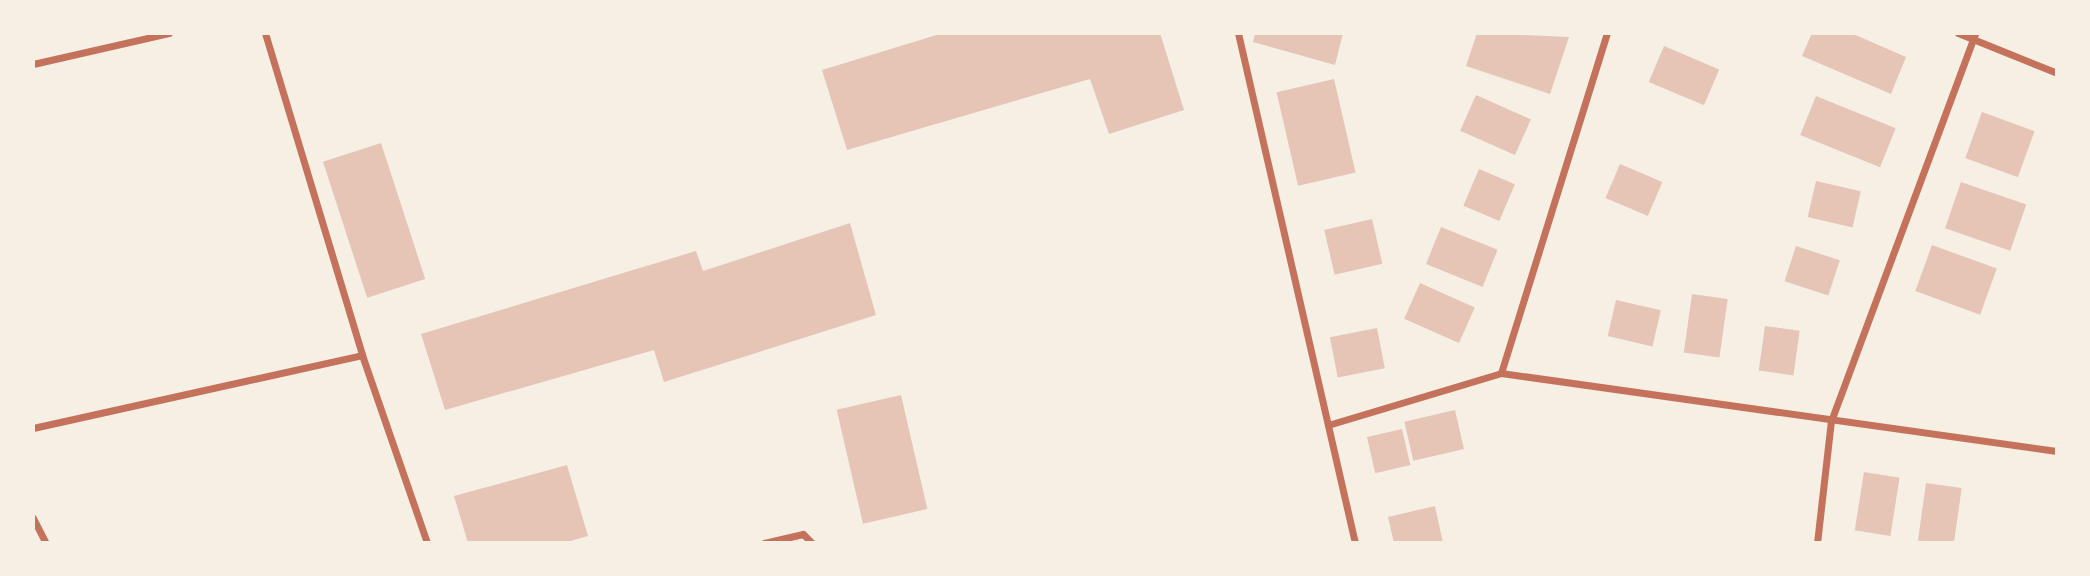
<!DOCTYPE html>
<style>
body{margin:0}
#map{position:relative;width:2090px;height:576px;overflow:hidden;background:#f6efe4;font-family:"Nunito Sans",sans-serif}
div>[style]{position:absolute}
.building>*{inset:0;background:#e6c5b7;transform-origin:0 0}
.minor>*{height:7px;margin:-3.5px;padding:0 3.5px;transform-origin:3.5px;border-radius:3.5px;background:#c5725c}
span{translate:-50% -50%;white-space:nowrap;text-align:center;line-height:1.15;-webkit-text-stroke:5px #f6efe4;paint-order:stroke}
.frame{position:absolute;inset:0;border:35px solid #f6efe4;pointer-events:none}
</style>
<div id="map">
<div class="building">
<i style="clip-path:polygon(943px 33px,1160px 33px,1184px 110px,1109px 134px,1090px 79px,847px 150px,822px 70px)"></i>
<i style="clip-path:polygon(1255px 33px,1343px 33px,1335px 65px,1253px 42px)"></i>
<i style="clip-path:polygon(1477px 33px,1569px 37px,1550px 94px,1466px 66px)"></i>
<i style="clip-path:polygon(1812px 33px,1851px 33px,1906px 57px,1891px 94px,1802px 56px)"></i>
<i style="left:1664px;top:46px;width:60px;height:39px;rotate:23deg"></i>
<i style="left:1334px;top:79px;width:96px;height:59px;rotate:77deg"></i>
<i style="left:1476px;top:95px;width:60px;height:39px;rotate:24deg"></i>
<i style="left:1816px;top:96px;width:86px;height:42px;rotate:22deg"></i>
<i style="left:1982px;top:112px;width:56px;height:49px;rotate:20deg"></i>
<i style="left:381px;top:143px;width:143px;height:61px;rotate:72deg"></i>
<i style="left:1620px;top:164px;width:46px;height:37px;rotate:23deg"></i>
<i style="left:1479px;top:169px;width:39px;height:40px;rotate:23deg"></i>
<i style="left:1816px;top:181px;width:46px;height:37px;rotate:13deg"></i>
<i style="left:1961px;top:182px;width:69px;height:49px;rotate:19deg"></i>
<i style="left:1372px;top:219px;width:46px;height:49px;rotate:77deg"></i>
<i style="clip-path:polygon(850px 223px,876px 315px,664px 382px,654px 350px,445px 410px,421px 334px,696px 251px,703px 271px)"></i>
<i style="left:1441px;top:227px;width:61px;height:40px;rotate:22deg"></i>
<i style="left:1932px;top:245px;width:69px;height:49px;rotate:20deg"></i>
<i style="left:1796px;top:246px;width:46px;height:37px;rotate:18deg"></i>
<i style="left:1420px;top:283px;width:60px;height:39px;rotate:24deg"></i>
<i style="left:1692px;top:294px;width:36px;height:59px;rotate:8deg"></i>
<i style="left:1616px;top:300px;width:46px;height:37px;rotate:13deg"></i>
<i style="left:1765px;top:326px;width:35px;height:45px;rotate:8deg"></i>
<i style="left:1377px;top:328px;width:41px;height:48px;rotate:79deg"></i>
<i style="left:901px;top:395px;width:117px;height:66px;rotate:77deg"></i>
<i style="left:1455px;top:410px;width:40px;height:52px;rotate:77deg"></i>
<i style="left:1402px;top:429px;width:37px;height:36px;rotate:77deg"></i>
<i style="clip-path:polygon(567px 465px,588px 536px,564px 543px,468px 543px,454px 496px)"></i>
<i style="left:1864px;top:472px;width:36px;height:59px;rotate:9deg"></i>
<i style="left:1926px;top:483px;width:36px;height:58px;rotate:8deg"></i>
<i style="clip-path:polygon(1435px 506px,1443px 543px,1394px 543px,1388px 517px)"></i>
</div>
<div class="minor">
<i style="left:265px;top:33px;width:336px;rotate:73.2deg"></i>
<i style="left:362px;top:355px;width:199px;rotate:70.9deg"></i>
<i style="left:1238px;top:33px;width:523px;rotate:77.08deg"></i>
<i style="left:1958px;top:33px;width:107px;rotate:22deg"></i>
<i style="left:33px;top:64px;width:139px;rotate:-12.8deg"></i>
<i style="left:1501px;top:373px;width:356px;rotate:-72.7deg"></i>
<i style="left:1328px;top:425px;width:181px;rotate:-16.7deg"></i>
<i style="left:1501px;top:373px;width:561px;rotate:7.99deg"></i>
<i style="left:33px;top:428px;width:337px;rotate:-12.5deg"></i>
<i style="left:33px;top:518px;width:28px;rotate:63deg"></i>
<i style="left:764px;top:543px;width:40px;rotate:-13deg"></i>
<i style="left:803px;top:534px;width:13px;rotate:45deg"></i>
<i style="left:1817px;top:543px;width:123px;rotate:-83.5deg"></i>
<i style="left:1831px;top:421px;width:414px;rotate:-69.6deg"></i>
</div>
<div class="frame"></div>
</div>
